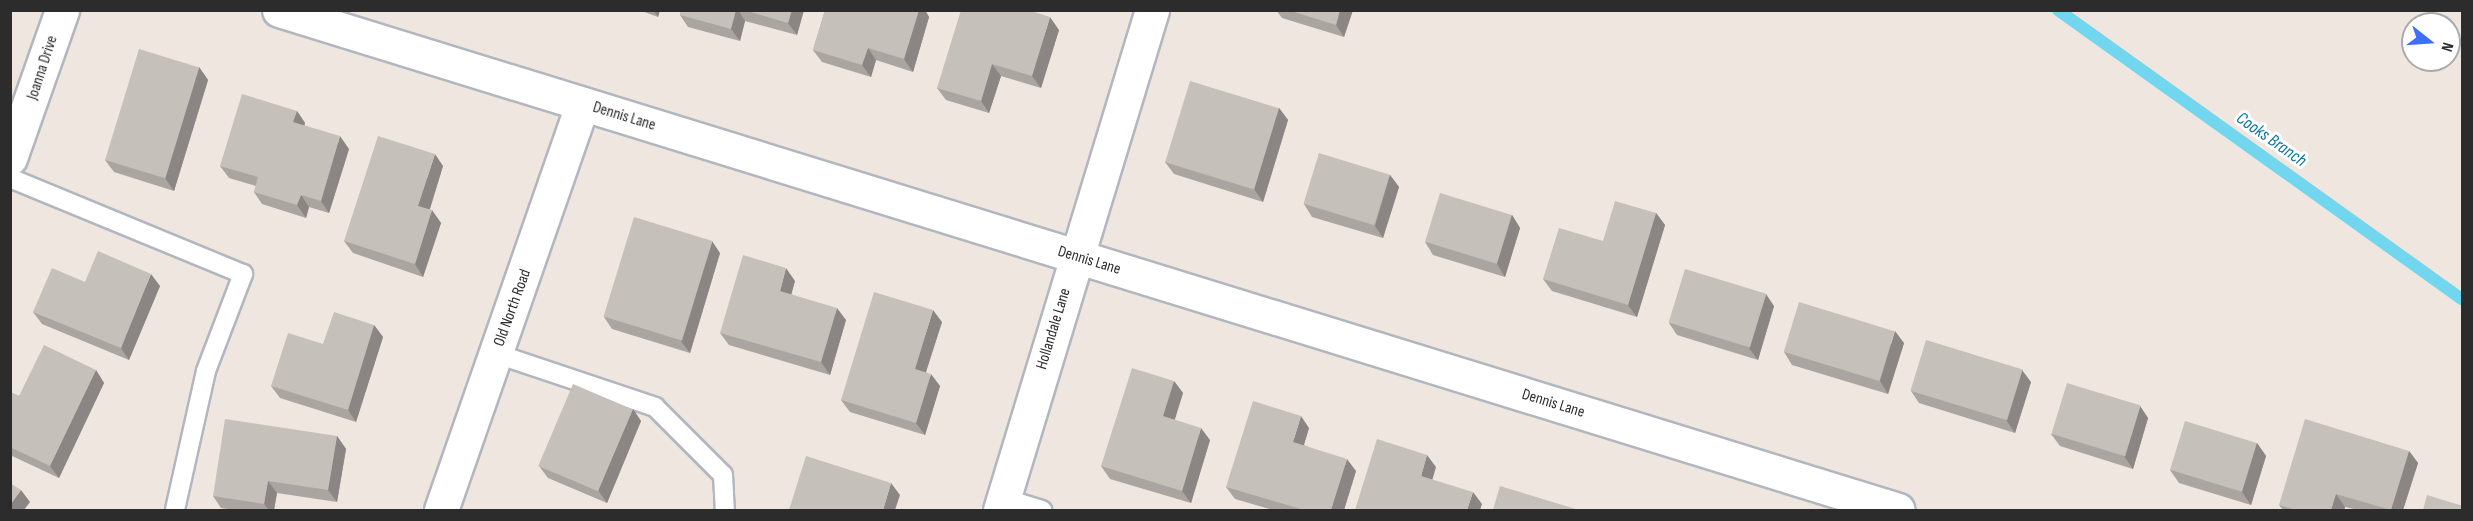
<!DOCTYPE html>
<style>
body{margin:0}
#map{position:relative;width:2473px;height:521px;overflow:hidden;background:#eee6df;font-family:"Sofia Sans Condensed",sans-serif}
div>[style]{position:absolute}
.stream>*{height:12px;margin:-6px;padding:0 6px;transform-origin:6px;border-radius:6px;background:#72d6ef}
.roads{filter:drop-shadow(2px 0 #b2b6bf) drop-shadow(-2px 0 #b2b6bf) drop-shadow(0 2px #b2b6bf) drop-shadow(0 -2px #b2b6bf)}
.lane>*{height:18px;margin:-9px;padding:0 9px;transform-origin:9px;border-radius:9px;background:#fff}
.street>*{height:33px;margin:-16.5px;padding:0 16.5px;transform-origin:16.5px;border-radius:16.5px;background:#fff}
.secondary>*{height:33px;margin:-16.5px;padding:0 16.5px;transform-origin:16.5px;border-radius:16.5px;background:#fff}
.wall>*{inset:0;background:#aaa5a1}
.shaded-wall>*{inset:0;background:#8b8683}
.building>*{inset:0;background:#c6c0bb;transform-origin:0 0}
span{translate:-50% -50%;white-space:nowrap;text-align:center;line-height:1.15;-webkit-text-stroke:6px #fff;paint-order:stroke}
.street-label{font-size:16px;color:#2c2c2c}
.water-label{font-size:18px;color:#0d779f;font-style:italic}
.frame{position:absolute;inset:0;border:12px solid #2c2c2c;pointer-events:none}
.north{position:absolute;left:2401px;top:12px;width:60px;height:60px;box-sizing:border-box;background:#fff;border:2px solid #ababab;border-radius:50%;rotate:107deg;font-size:16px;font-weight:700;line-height:24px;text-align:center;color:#2c2c2c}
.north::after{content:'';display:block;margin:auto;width:21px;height:27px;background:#3f6efa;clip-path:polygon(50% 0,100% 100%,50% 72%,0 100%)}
</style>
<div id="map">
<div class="stream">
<i style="left:2058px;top:10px;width:497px;rotate:35.6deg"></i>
</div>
<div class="roads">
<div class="lane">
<i style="left:10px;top:178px;width:252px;rotate:22.4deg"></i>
<i style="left:243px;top:274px;width:104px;rotate:110.9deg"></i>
<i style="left:206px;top:371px;width:142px;rotate:102.6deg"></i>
<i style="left:497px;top:354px;width:167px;rotate:18.5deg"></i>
<i style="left:655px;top:407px;width:96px;rotate:45deg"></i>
<i style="left:723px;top:475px;width:35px;rotate:87deg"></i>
<i style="left:1003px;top:498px;width:41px;rotate:17.1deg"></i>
</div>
<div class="street">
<i style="left:10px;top:158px;width:157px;rotate:-70.6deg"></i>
<i style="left:441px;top:510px;width:430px;rotate:-70.8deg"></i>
<i style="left:1000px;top:510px;width:523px;rotate:-73.09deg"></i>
</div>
<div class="secondary">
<i style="left:279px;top:10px;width:1694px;rotate:17.16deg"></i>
</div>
</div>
<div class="wall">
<i style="clip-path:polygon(639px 10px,660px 10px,658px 17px)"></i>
<i style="clip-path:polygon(681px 10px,804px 10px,797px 35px,745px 21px,740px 41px,688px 27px,680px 15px)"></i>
<i style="clip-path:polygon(825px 10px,925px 10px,929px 17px,913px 72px,876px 60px,871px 77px,822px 62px,813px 50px)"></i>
<i style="clip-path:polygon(1276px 10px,1353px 10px,1344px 37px,1282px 18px)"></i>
<i style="clip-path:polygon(1059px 30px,1041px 88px,1001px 76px,989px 113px,946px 100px,937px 88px)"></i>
<i style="clip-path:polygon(199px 67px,208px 80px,174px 191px,114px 172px,105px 160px)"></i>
<i style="clip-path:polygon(1279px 108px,1288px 120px,1263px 202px,1174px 174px,1165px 162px)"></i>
<i style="clip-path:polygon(297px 111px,305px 123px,304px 125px,349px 149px,329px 213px,309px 207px,306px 218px,262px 204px,254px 192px,256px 186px,229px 178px,220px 166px)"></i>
<i style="clip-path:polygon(443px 166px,430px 209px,441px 223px,423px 277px,353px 253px,344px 241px)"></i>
<i style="clip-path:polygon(1390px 175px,1399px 187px,1383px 238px,1312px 217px,1304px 204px)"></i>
<i style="clip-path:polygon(1656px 213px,1665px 225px,1637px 317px,1552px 291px,1543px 279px,1603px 241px)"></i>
<i style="clip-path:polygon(1512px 215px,1520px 228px,1505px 277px,1433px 255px,1425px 242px)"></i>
<i style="clip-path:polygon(720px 253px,690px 353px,612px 329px,604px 317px)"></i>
<i style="clip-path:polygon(795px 281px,791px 294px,846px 320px,830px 375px,729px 345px,720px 333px)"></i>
<i style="clip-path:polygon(85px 282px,160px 286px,129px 360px,42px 324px,33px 312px)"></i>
<i style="clip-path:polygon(1774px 306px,1758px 360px,1677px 335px,1669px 323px)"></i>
<i style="clip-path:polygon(942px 322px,926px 372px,940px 386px,925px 435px,850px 412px,841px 400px)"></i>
<i style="clip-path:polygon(374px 325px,383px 337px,356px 422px,280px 398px,271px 386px,323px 344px)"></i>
<i style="clip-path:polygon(1904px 343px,1888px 394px,1792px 365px,1784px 352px)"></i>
<i style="clip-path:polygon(96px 370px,104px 383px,59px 478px,10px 455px,10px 392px,19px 396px)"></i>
<i style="clip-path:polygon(1174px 381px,1183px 393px,1174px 420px,1210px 440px,1191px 503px,1110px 479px,1101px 466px)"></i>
<i style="clip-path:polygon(2031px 382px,2015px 433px,1919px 403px,1911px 391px)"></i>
<i style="clip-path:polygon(2140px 406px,2148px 418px,2133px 469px,2060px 446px,2051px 434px)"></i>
<i style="clip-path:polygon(633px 409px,641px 421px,607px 503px,548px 478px,539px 466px)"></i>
<i style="clip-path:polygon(1309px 428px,1304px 445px,1356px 471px,1344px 510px,1273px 510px,1235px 499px,1226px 487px)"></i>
<i style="clip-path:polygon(337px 436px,346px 449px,337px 502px,277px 493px,274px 510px,234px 510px,221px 508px,213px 496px)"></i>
<i style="clip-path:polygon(2257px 443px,2266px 456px,2251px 505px,2179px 483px,2170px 470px)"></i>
<i style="clip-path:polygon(2409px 451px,2418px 463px,2403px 510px,2358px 510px,2345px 507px,2344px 510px,2283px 510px,2279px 505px)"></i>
</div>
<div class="shaded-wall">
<i style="clip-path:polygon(653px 10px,660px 10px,658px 17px)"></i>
<i style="clip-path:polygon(736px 10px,738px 10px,745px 21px,740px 41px,731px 29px)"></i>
<i style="clip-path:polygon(792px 10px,804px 10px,797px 35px,788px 23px)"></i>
<i style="clip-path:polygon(919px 10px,925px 10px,929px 17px,913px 72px,904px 59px)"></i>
<i style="clip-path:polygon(1340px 10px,1353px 10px,1344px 37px,1336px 25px)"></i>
<i style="clip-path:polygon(1050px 17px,1059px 30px,1041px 88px,1032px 76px)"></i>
<i style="clip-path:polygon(868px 48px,876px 60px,871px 77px,862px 65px)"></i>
<i style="clip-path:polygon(992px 64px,1001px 76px,989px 113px,981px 101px)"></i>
<i style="clip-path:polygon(199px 67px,208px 80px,174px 191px,165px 178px)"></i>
<i style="clip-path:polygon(1279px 108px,1288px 120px,1263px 202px,1254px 189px)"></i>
<i style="clip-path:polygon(297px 111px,305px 123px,302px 134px,293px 122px)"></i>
<i style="clip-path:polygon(340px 136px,349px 149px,329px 213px,321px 201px)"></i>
<i style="clip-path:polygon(435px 154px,443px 166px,427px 218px,418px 206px)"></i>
<i style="clip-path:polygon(1390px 175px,1399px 187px,1383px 238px,1375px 226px)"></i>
<i style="clip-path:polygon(301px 195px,309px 207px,306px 218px,297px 205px)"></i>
<i style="clip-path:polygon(432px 210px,441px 223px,423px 277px,415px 264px)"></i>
<i style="clip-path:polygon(1656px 213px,1665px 225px,1637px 317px,1628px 305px)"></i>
<i style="clip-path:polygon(1512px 215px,1520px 228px,1505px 277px,1497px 264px)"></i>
<i style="clip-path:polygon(712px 241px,720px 253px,690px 353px,681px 341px)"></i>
<i style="clip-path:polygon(786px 268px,795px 281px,789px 303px,780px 291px)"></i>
<i style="clip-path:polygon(151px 274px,160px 286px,129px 360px,121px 348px)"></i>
<i style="clip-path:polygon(1766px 294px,1774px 306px,1758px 360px,1749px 348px)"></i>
<i style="clip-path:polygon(837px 308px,846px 320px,830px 375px,821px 362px)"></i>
<i style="clip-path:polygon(933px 310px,942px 322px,923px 381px,915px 369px)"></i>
<i style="clip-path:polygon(374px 325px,383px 337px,356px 422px,348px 410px)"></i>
<i style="clip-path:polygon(1895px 331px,1904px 343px,1888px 394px,1880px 381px)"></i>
<i style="clip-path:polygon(96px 370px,104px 383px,59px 478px,50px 466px)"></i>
<i style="clip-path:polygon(2022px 370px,2031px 382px,2015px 433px,2006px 420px)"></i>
<i style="clip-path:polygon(931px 374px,940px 386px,925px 435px,916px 423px)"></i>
<i style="clip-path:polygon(1174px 381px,1183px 393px,1172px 429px,1163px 416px)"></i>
<i style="clip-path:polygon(2140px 406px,2148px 418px,2133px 469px,2124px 456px)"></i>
<i style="clip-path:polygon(633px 409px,641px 421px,607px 503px,598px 490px)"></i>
<i style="clip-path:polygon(1301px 416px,1309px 428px,1301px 454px,1293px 442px)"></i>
<i style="clip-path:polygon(1201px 428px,1210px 440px,1191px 503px,1182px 491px)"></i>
<i style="clip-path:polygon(337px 436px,346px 449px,337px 502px,328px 490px)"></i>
<i style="clip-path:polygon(2257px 443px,2266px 456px,2251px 505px,2242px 492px)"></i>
<i style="clip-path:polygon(2409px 451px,2418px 463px,2403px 510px,2391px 510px)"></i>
<i style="clip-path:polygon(1427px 455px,1436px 467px,1430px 488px,1421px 476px)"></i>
<i style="clip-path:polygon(1347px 459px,1356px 471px,1344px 510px,1331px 510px)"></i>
<i style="clip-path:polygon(268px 481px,277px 493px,274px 510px,269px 510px,264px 504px)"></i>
<i style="clip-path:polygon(891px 483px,900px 495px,895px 510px,883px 510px)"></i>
<i style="clip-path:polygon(21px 490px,30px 502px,24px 510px,10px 510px,10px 505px)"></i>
<i style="clip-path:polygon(1473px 492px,1482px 504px,1480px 510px,1467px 510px)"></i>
<i style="clip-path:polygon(2336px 494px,2345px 507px,2344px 510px,2331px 510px)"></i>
</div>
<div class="building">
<i style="clip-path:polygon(681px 10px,736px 10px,731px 29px,680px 15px)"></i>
<i style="clip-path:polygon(744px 10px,792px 10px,788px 23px)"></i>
<i style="clip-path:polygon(825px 10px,919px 10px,904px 59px,868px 48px,862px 65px,813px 50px)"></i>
<i style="clip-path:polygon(961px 10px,1028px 10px,1050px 17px,1032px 76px,992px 64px,981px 101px,937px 88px)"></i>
<i style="clip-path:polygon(1288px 10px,1340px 10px,1336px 25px)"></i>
<i style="left:139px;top:49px;width:63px;height:116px;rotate:17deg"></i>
<i style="left:1190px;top:81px;width:93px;height:85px;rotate:17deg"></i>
<i style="clip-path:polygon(242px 94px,297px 111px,293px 122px,340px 136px,321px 201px,301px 195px,297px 205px,254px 192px,258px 177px,220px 166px)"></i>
<i style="clip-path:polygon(378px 136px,435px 154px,418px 206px,432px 210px,415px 264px,344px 241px)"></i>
<i style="left:1319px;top:153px;width:74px;height:53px;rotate:17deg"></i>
<i style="left:1440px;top:193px;width:75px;height:51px;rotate:17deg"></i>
<i style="clip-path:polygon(1615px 201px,1656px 213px,1628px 305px,1543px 279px,1559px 228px,1603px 241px)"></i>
<i style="left:634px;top:217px;width:82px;height:104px;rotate:17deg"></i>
<i style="clip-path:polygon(98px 251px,151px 274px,121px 348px,33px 312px,52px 268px,85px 282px)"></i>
<i style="clip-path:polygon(743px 255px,786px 268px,780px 291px,837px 308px,821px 362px,720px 333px)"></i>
<i style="left:1685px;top:269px;width:85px;height:56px;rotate:17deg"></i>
<i style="clip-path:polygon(874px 292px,933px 310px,915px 369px,931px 374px,916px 423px,841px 400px)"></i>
<i style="left:1799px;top:302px;width:100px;height:52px;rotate:17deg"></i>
<i style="clip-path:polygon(334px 312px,374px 325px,348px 410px,271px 386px,288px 333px,323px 344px)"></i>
<i style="left:1926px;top:340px;width:101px;height:53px;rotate:17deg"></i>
<i style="clip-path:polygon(44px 345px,96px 370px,50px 466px,10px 447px,10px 392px,19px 396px)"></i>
<i style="clip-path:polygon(1132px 368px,1174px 381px,1163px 416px,1201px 428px,1182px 491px,1101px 466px)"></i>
<i style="left:2067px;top:383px;width:77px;height:53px;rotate:17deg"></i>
<i style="left:573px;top:384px;width:65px;height:89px;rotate:23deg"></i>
<i style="clip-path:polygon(1253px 401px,1301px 416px,1293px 442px,1347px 459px,1331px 510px,1304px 510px,1226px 487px)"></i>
<i style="clip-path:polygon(225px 419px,337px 436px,328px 490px,268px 481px,264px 504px,213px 496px)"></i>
<i style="clip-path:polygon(2305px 419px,2409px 451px,2391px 510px,2336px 494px,2331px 510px,2296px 510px,2279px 505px)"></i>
<i style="left:2185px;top:421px;width:75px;height:51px;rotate:17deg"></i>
<i style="clip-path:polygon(1377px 439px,1427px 455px,1421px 476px,1473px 492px,1467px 510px,1355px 510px)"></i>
<i style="clip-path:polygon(806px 456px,891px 483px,883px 510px,789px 510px)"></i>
<i style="clip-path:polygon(10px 483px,21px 490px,10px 505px)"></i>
<i style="clip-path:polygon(1500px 486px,1579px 510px,1493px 510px)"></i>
<i style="clip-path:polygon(2427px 495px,2463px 506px,2463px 510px,2423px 510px)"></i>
</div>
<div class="street-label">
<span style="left:43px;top:68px;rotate:-72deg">Joanna Drive</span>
<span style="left:624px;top:117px;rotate:17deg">Dennis Lane</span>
<span style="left:1089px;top:261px;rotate:17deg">Dennis Lane</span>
<span style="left:513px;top:308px;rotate:-70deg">Old North Road</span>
<span style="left:1054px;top:329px;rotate:-73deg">Hollandale Lane</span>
<span style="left:1553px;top:404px;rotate:17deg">Dennis Lane</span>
</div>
<div class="water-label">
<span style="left:2271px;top:140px;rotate:35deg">Cooks Branch</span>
</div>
<div class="frame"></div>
<div class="north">N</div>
</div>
